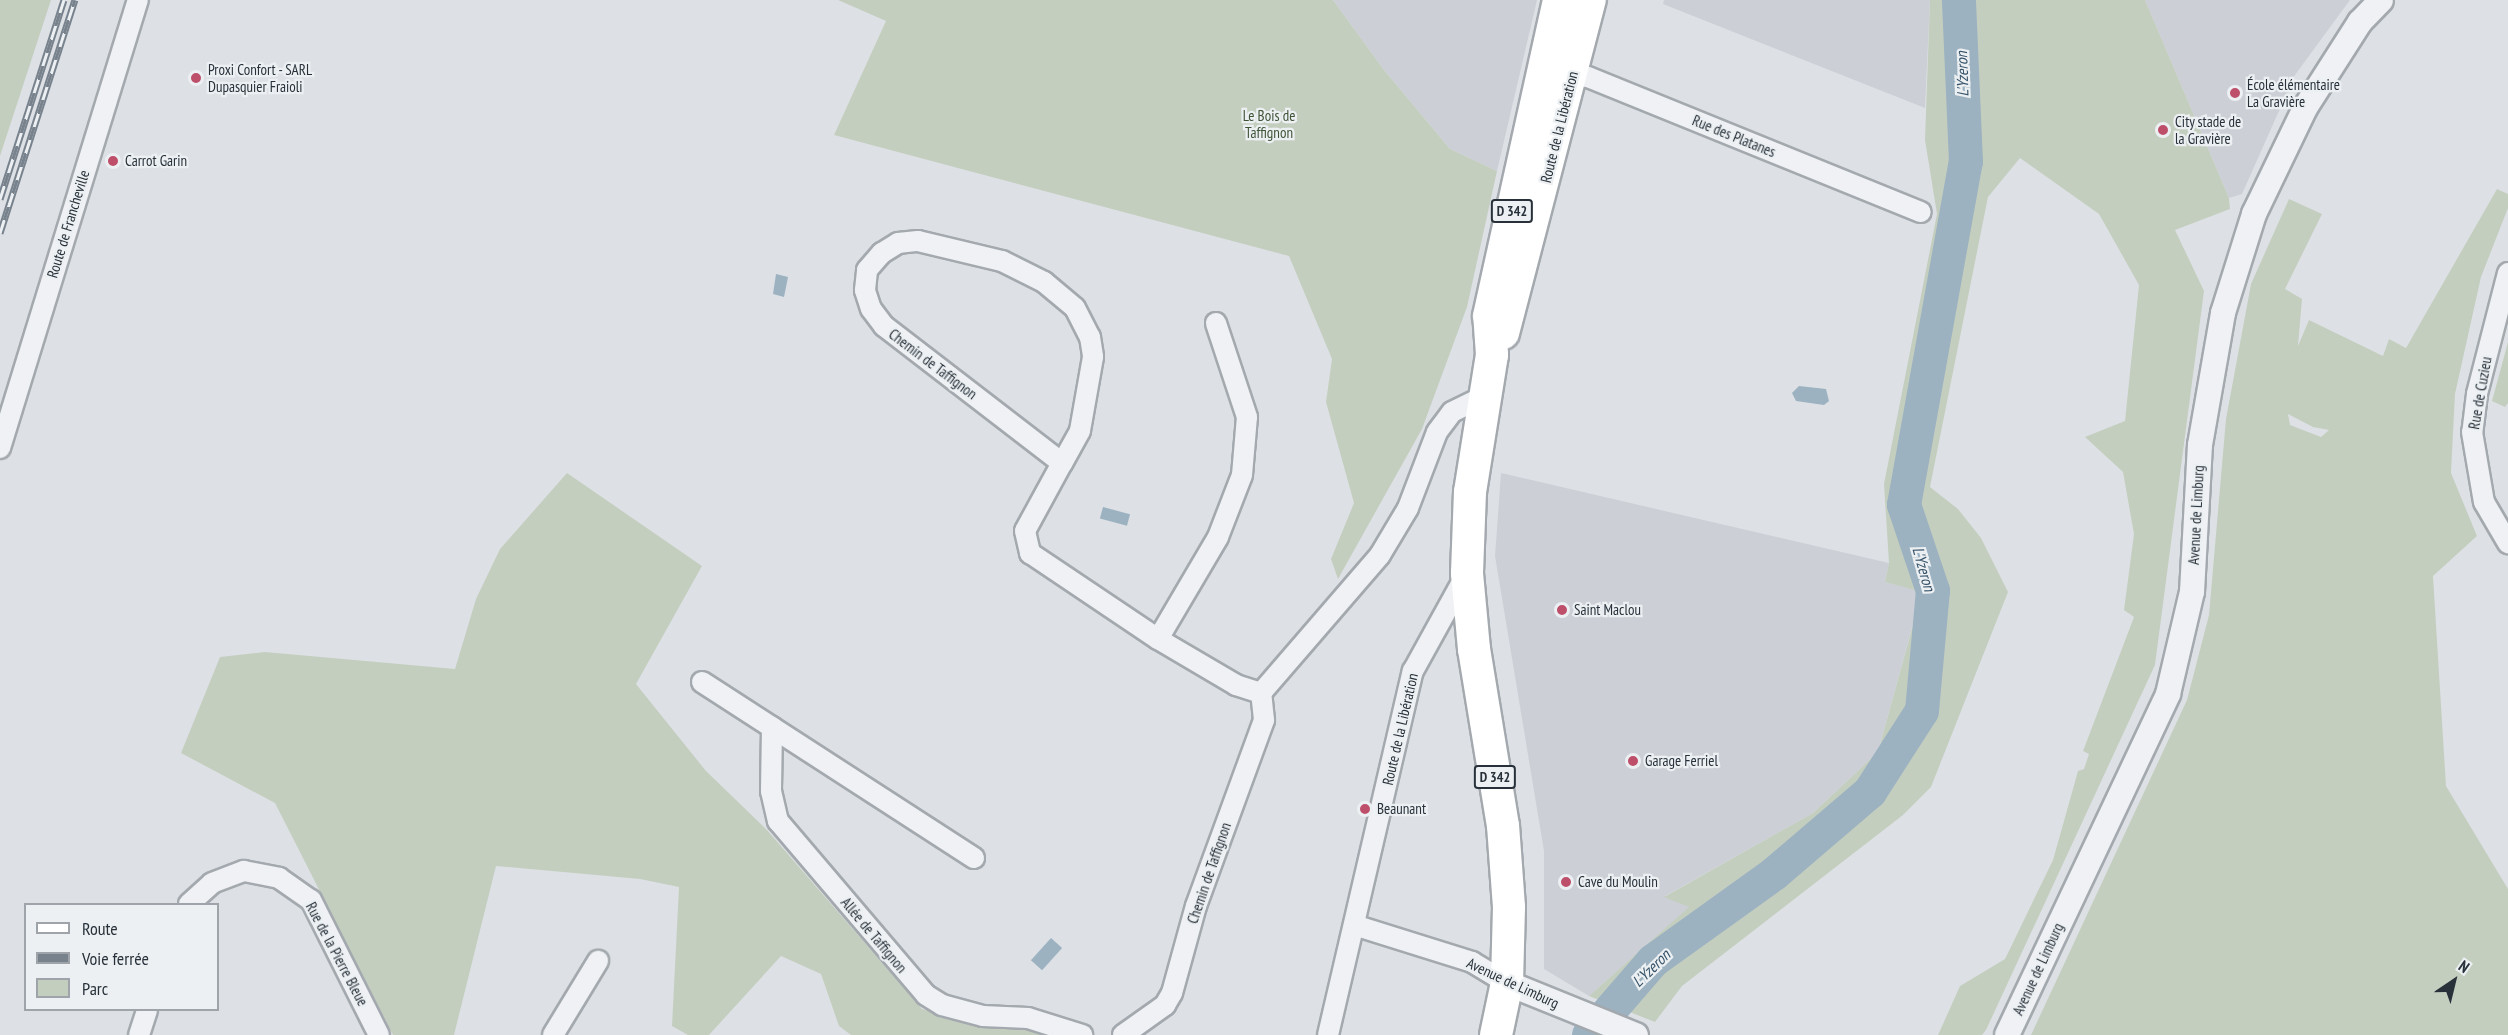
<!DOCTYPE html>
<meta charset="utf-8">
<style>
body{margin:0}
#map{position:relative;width:2508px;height:1035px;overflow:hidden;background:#dde1e5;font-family:"PT Sans Narrow",sans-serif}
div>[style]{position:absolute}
.built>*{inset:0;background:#ccd0d6}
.green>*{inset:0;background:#c4cebf}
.water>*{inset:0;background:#9cb2c1;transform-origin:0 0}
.river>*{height:34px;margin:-17px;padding:0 17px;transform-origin:17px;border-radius:17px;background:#9cb2c1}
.roads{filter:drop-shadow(2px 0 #a3a9ae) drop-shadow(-2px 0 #a3a9ae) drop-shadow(0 2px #a3a9ae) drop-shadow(0 -2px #a3a9ae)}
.minor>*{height:20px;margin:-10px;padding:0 10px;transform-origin:10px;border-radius:10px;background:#eff1f4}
.tertiary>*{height:24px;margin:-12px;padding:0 12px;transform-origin:12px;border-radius:12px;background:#eff1f4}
.primary>*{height:32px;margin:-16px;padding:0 16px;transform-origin:16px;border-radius:16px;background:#fff}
.rail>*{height:7px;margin-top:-3.5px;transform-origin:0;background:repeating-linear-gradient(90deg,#ecf0f3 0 14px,#78828d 0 28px);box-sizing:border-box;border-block:2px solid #78828d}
.dots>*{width:16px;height:16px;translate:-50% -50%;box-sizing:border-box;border:3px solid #ecf0f3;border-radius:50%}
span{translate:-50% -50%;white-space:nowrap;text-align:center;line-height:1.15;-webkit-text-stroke:4.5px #ecf0f3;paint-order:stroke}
.shield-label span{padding:2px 4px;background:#ecf0f3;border:2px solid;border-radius:4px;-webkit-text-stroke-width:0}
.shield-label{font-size:14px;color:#28313a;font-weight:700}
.poi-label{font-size:15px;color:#28313a}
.left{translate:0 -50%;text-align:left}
.park-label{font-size:15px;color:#405437}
.street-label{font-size:15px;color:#28313a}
.water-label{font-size:16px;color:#375369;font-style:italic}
.legend{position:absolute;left:24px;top:903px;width:195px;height:108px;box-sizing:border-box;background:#ecf0f3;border:2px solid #9ea4a9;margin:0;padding:8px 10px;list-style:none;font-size:18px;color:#28313a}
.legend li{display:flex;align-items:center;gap:12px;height:30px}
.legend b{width:30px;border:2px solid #9ea4a9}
.north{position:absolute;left:2424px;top:951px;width:60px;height:60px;-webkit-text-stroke:4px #ecf0f3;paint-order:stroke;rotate:35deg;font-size:16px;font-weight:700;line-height:24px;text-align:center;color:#28313a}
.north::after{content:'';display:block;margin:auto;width:21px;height:27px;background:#28313a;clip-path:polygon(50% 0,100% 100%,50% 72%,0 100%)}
</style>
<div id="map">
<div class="built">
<i style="clip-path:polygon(1333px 0,1537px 0,1497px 171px,1450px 149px,1384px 70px)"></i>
<i style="clip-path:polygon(1664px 0,1930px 0,1925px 108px,1663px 4px)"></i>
<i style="clip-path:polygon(2145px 0,2350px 0,2295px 75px,2242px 194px,2229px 198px)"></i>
<i style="clip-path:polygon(1501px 473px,1889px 563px,1885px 582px,1922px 591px,1878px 752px,1813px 813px,1665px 896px,1690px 907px,1589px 996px,1544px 969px,1544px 851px,1495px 556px)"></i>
</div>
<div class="green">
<i style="clip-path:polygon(0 0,51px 0,0 156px)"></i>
<i style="clip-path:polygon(838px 0,1333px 0,1384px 70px,1450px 149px,1497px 171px,1467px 307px,1422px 429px,1338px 579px,1331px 559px,1354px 503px,1326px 402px,1332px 359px,1289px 256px,834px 135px,886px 21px)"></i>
<i style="clip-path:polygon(1930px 0,2145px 0,2229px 198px,2230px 209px,2175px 230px,2204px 291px,2155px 665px,1986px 1030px,1982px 1035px,1938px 1035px,1960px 986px,2005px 959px,2053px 860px,2078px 771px,2084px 769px,2089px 754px,2083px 751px,2134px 617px,2124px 610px,2134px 534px,2123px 472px,2085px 437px,2125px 421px,2139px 285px,2099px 214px,2020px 158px,1988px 197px,1930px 487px,1958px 509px,1981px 538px,2008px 592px,1931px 787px,1903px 815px,1682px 986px,1655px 1022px,1589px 996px,1689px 907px,1664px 897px,1813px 813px,1878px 752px,1922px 592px,1885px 582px,1889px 563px,1884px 484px,1937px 214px,1925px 140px)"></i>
<i style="clip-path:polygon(evenodd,2497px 189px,2508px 194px,2508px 208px,2481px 277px,2455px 394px,2451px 473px,2477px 536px,2433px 576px,2446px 786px,2508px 889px,2508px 1035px,2031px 1035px,2187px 700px,2209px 615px,2226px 419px,2251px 284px,2289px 199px,2322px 214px,2285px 289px,2302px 299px,2298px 346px,2309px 320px,2383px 356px,2389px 339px,2406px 348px,2497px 189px,2288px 414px,2313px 427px,2329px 430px,2321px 437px,2290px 425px,2288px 414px)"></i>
<i style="clip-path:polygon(2508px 342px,2508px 403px,2505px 407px,2492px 401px)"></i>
<i style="clip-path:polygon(567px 473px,702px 566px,636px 684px,706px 771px,767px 830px,922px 1009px,981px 1027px,1028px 1027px,1048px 1035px,851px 1035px,839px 1026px,821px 974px,781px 956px,709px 1035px,688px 1035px,672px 1026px,679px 887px,640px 879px,496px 866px,454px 1035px,393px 1035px,275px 803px,181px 753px,220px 657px,265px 652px,455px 669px,476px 599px,500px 549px)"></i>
</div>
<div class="water">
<i style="clip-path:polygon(776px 274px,788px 277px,784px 297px,773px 294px)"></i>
<i style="clip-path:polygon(1799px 386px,1826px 389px,1829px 401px,1824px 405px,1796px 401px,1792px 393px)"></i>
<i style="left:1103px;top:507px;width:28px;height:12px;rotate:15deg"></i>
<i style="left:1051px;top:938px;width:15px;height:30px;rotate:42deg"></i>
</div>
<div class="river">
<i style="left:1589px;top:1035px;width:98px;rotate:-49.1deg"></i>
<i style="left:1653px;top:961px;width:149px;rotate:-35.7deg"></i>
<i style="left:1774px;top:874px;width:126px;rotate:-40.5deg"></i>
<i style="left:1870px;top:792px;width:96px;rotate:-57.3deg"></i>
<i style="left:1922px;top:711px;width:121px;rotate:-84.8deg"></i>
<i style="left:1933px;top:591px;width:91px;rotate:-108.6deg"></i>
<i style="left:1904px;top:505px;width:349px;rotate:-79.8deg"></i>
<i style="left:1966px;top:162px;width:162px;rotate:-92.5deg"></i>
</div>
<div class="roads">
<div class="minor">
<i style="left:1561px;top:71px;width:28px;rotate:13deg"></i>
<i style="left:1588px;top:77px;width:359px;rotate:22.1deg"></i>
<i style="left:2508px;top:273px;width:125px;rotate:104.4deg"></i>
<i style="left:2477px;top:394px;width:38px;rotate:97deg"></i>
<i style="left:2472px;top:432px;width:71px;rotate:80.3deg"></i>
<i style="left:2484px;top:502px;width:48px;rotate:59.7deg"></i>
<i style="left:0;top:448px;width:469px;rotate:-72.9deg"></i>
<i style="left:1062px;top:463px;width:225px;rotate:-142.4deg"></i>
<i style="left:884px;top:326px;width:21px;rotate:-127deg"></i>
<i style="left:871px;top:309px;width:20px;rotate:-108deg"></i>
<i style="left:865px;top:290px;width:20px;rotate:-84deg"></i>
<i style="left:867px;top:270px;width:23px;rotate:-49deg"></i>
<i style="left:882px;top:253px;width:19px;rotate:-32deg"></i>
<i style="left:898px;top:243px;width:20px;rotate:-6deg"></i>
<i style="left:918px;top:241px;width:86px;rotate:13.4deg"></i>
<i style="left:1002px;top:261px;width:47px;rotate:26.6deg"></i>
<i style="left:1044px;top:282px;width:40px;rotate:40deg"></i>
<i style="left:1075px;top:308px;width:33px;rotate:63deg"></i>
<i style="left:1090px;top:337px;width:20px;rotate:81deg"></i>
<i style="left:1093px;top:357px;width:75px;rotate:100deg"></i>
<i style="left:1080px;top:431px;width:37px;rotate:119deg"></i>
<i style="left:1062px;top:463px;width:77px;rotate:118.6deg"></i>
<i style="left:1025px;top:531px;width:23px;rotate:77deg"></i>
<i style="left:1030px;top:553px;width:154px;rotate:33.9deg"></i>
<i style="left:1158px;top:639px;width:91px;rotate:30.5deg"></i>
<i style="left:1236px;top:685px;width:26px;rotate:18deg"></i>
<i style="left:1261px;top:693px;width:182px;rotate:-49.2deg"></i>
<i style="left:1380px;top:555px;width:55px;rotate:-59.2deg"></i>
<i style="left:1408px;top:508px;width:81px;rotate:-69.1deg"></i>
<i style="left:1437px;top:432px;width:25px;rotate:-53deg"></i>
<i style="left:1452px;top:412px;width:37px;rotate:-26deg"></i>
<i style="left:1158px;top:639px;width:118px;rotate:-59.5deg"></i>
<i style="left:1218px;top:537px;width:66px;rotate:-68.8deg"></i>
<i style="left:1242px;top:475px;width:58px;rotate:-85.1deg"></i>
<i style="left:1247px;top:417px;width:99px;rotate:-108.3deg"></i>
<i style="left:702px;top:682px;width:324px;rotate:32.9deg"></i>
<i style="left:772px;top:727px;width:64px;rotate:90.9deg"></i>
<i style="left:771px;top:791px;width:31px;rotate:77deg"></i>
<i style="left:778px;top:821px;width:228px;rotate:49.6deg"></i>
<i style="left:926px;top:995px;width:19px;rotate:32deg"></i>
<i style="left:942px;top:1005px;width:42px;rotate:15deg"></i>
<i style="left:983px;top:1016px;width:45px;rotate:2.5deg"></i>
<i style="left:1028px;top:1018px;width:57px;rotate:17.5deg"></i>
<i style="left:189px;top:904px;width:31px;rotate:-42deg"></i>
<i style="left:212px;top:883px;width:34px;rotate:-21deg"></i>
<i style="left:244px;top:871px;width:36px;rotate:11deg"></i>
<i style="left:279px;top:878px;width:39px;rotate:35deg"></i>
<i style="left:311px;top:900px;width:151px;rotate:63.3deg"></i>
<i style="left:1354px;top:925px;width:124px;rotate:17.4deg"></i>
<i style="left:1472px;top:962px;width:41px;rotate:31deg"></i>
<i style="left:139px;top:1035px;width:26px;rotate:-72deg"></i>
<i style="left:553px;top:1035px;width:87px;rotate:-58.7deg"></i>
<i style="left:1123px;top:1035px;width:52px;rotate:-35.5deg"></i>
<i style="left:1165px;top:1005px;width:14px;rotate:-60deg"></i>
<i style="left:1172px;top:993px;width:90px;rotate:-74.6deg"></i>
<i style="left:1196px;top:906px;width:198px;rotate:-69.9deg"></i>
<i style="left:1264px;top:720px;width:27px;rotate:-96deg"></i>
<i style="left:1328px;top:1035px;width:374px;rotate:-76.9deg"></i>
<i style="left:1413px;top:671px;width:112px;rotate:-61.1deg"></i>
</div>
<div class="tertiary">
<i style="left:1507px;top:983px;width:139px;rotate:22deg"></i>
<i style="left:2007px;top:1035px;width:377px;rotate:-64.7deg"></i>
<i style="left:2168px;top:694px;width:105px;rotate:-76.8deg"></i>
<i style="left:2192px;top:592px;width:147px;rotate:-86.9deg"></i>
<i style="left:2200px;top:445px;width:134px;rotate:-80.1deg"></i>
<i style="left:2223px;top:313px;width:104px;rotate:-72.6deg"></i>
<i style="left:2254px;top:214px;width:118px;rotate:-64.3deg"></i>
<i style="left:2305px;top:108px;width:102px;rotate:-57.4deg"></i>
<i style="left:2360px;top:22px;width:30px;rotate:-46deg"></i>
</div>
<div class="primary">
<i style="left:1503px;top:333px;width:344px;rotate:-75.4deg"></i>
<i style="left:1496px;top:1035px;width:53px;rotate:-78.1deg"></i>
<i style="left:1507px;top:983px;width:76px;rotate:-88.5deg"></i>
<i style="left:1509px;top:907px;width:81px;rotate:-94.2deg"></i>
<i style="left:1503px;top:826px;width:179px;rotate:-99.3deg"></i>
<i style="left:1474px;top:649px;width:76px;rotate:-95.3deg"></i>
<i style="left:1467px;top:573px;width:81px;rotate:-87.9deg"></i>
<i style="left:1470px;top:492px;width:139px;rotate:-80.9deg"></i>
<i style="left:1492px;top:355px;width:39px;rotate:-94deg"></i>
<i style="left:1489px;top:316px;width:324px;rotate:-77.5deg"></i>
</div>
</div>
<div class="rail">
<i style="left:0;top:199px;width:209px;rotate:-72.2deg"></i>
<i style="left:0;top:233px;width:245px;rotate:-72.2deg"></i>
</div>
<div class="dots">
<i style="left:196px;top:78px;background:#bd4f6b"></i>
<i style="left:2235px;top:93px;background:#bd4f6b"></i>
<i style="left:2163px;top:130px;background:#bd4f6b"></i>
<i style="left:113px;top:161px;background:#bd4f6b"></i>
<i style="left:1562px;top:610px;background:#bd4f6b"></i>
<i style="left:1633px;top:761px;background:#bd4f6b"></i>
<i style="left:1365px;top:809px;background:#bd4f6b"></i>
<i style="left:1566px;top:882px;background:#bd4f6b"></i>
</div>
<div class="shield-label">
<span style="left:1512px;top:211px">D 342</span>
<span style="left:1495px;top:777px">D 342</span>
</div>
<div class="poi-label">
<span class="left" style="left:208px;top:78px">Proxi Confort - SARL<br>Dupasquier Fraioli</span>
<span class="left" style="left:2247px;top:93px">École élémentaire<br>La Gravière</span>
<span class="left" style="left:2175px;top:130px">City stade de<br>la Gravière</span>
<span class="left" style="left:125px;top:161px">Carrot Garin</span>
<span class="left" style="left:1574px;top:610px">Saint Maclou</span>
<span class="left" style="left:1645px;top:761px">Garage Ferriel</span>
<span class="left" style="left:1377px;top:809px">Beaunant</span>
<span class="left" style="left:1578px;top:882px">Cave du Moulin</span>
</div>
<div class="park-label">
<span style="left:1269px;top:124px">Le Bois de<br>Taffignon</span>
</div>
<div class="street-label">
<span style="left:1559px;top:127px;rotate:-76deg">Route de la Libération</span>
<span style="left:1734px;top:136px;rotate:22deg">Rue des Platanes</span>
<span style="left:68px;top:224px;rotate:-73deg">Route de Francheville</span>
<span style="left:933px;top:364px;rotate:37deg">Chemin de Taffignon</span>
<span style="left:2480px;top:393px;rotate:-80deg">Rue de Cuzieu</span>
<span style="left:2196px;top:515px;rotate:-87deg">Avenue de Limburg</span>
<span style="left:1400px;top:729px;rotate:-77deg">Route de la Libération</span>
<span style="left:1209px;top:873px;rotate:-71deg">Chemin de Taffignon</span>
<span style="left:874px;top:935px;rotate:50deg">Allée de Taffignon</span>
<span style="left:337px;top:954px;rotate:62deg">Rue de la Pierre Bleue</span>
<span style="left:2038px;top:969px;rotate:-65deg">Avenue de Limburg</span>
<span style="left:1513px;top:983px;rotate:25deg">Avenue de Limburg</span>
</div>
<div class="water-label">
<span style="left:1962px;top:74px;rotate:-92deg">L'Yzeron</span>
<span style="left:1924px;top:569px;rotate:74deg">L'Yzeron</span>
<span style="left:1651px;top:968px;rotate:-44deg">L'Yzeron</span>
</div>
<ul class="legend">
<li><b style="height:8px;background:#fff"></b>Route</li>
<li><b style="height:8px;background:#78828d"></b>Voie ferrée</li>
<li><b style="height:16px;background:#c4cebf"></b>Parc</li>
</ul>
<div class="north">N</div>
</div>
